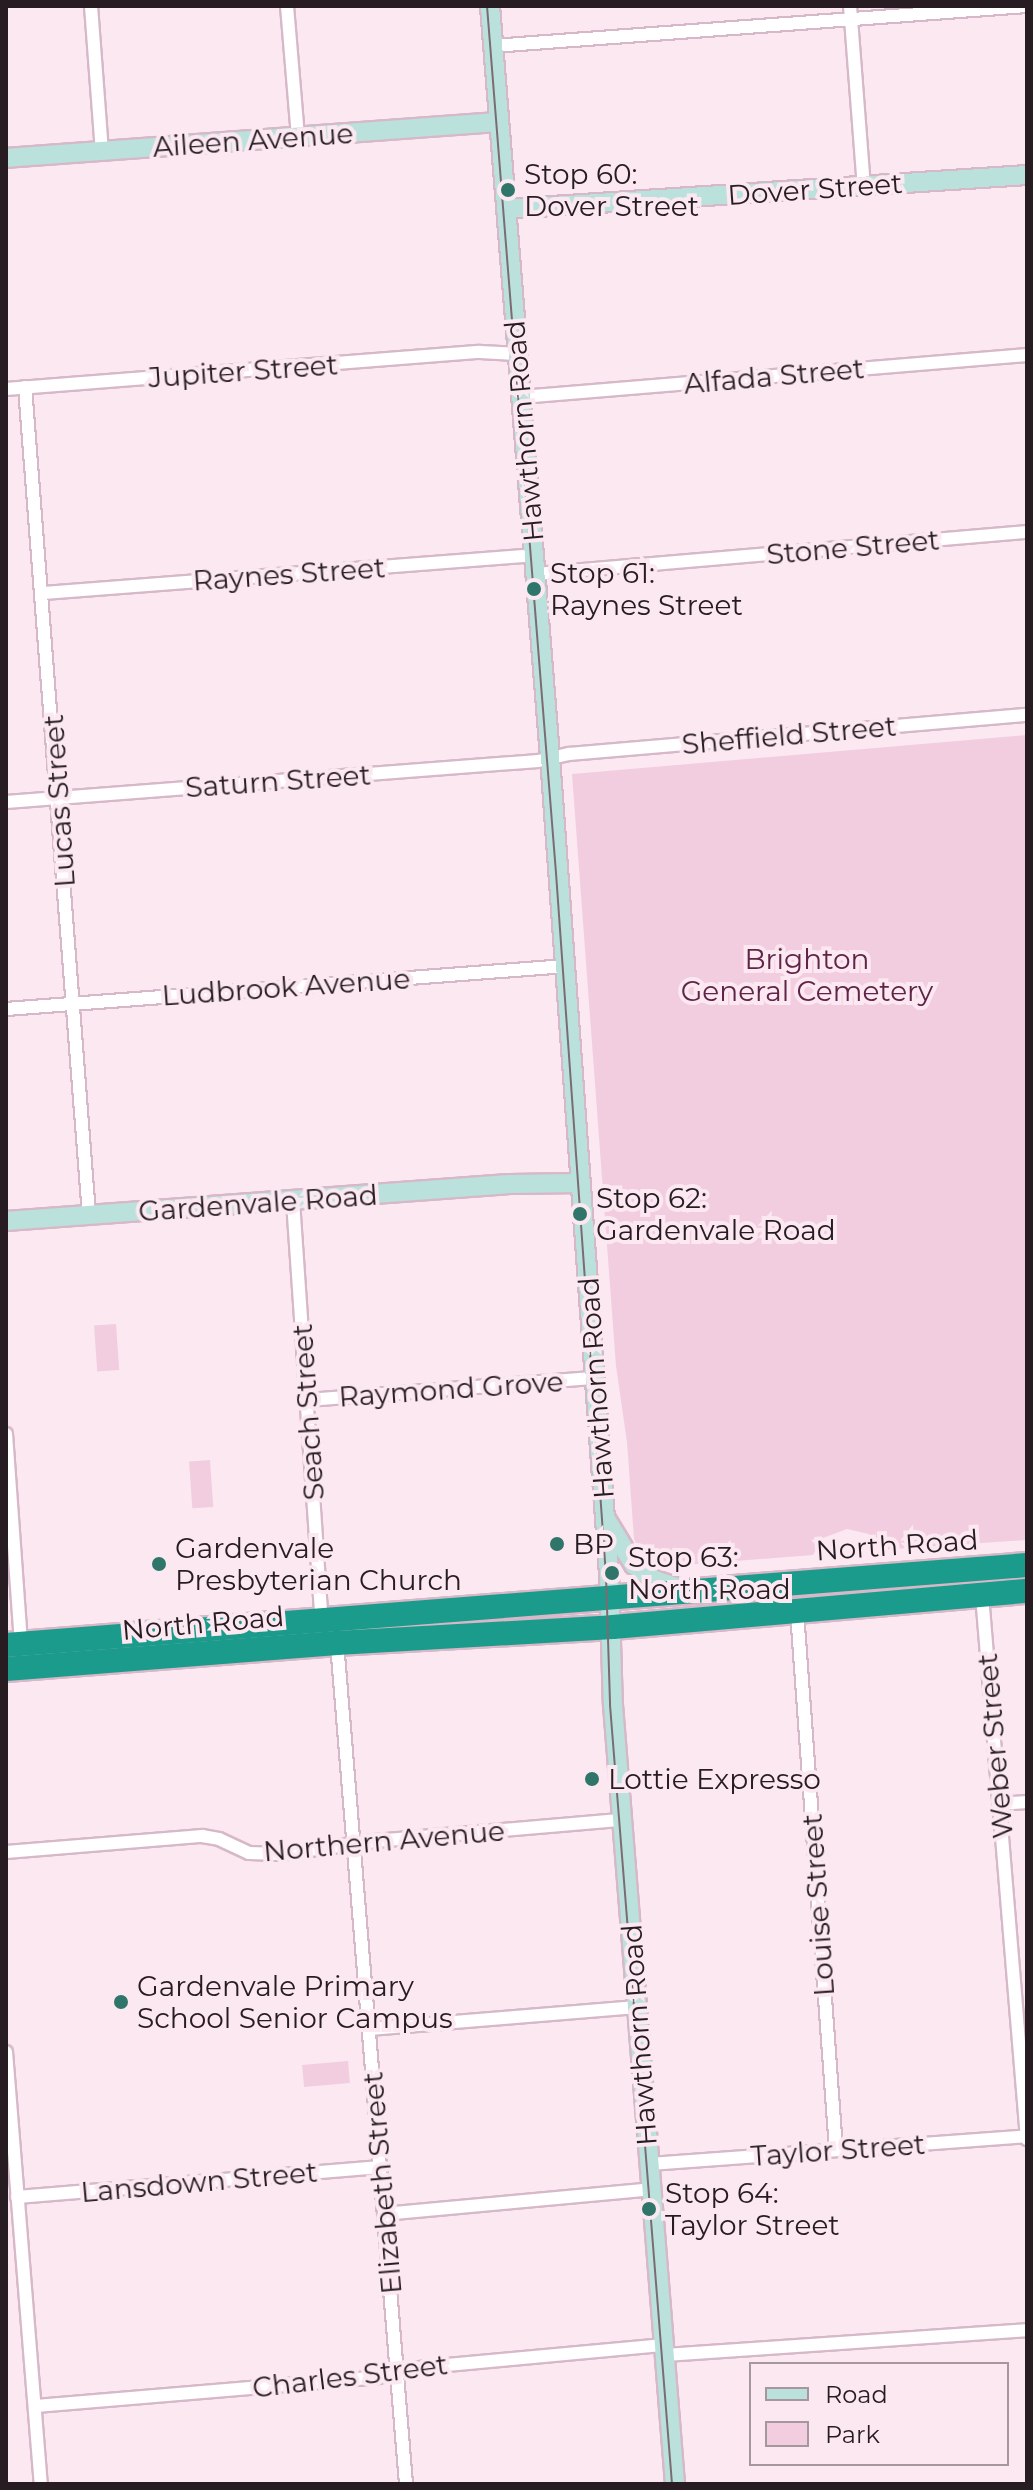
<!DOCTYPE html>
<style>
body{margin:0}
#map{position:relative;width:1033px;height:2490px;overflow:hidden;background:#fbe8f1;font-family:Montserrat,sans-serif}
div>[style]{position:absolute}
.green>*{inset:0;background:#f2cde0;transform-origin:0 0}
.roads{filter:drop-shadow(2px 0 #d7b8c8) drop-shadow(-2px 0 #d7b8c8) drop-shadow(0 2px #d7b8c8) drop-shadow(0 -2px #d7b8c8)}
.street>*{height:12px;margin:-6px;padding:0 6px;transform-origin:6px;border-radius:6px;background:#fff}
.secondary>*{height:18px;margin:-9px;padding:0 9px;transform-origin:9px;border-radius:9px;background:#bbe1dc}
.highway>*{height:24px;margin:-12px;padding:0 12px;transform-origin:12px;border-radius:12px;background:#1b9b8b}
.tram>*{height:2px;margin:-1px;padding:0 1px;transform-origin:1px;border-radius:1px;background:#7a6c73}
.dots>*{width:22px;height:22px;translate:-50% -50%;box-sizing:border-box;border:4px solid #fbe8f1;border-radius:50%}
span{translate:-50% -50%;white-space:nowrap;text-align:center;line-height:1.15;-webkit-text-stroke:8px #fbe8f1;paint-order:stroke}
.street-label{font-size:28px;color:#271c22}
.poi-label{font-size:28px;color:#271c22}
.left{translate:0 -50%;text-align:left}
.park-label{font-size:28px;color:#5f2448}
.frame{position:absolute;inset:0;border:8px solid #271c22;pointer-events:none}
.legend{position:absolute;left:749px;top:2362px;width:260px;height:104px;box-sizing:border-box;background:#fbe8f1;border:2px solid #a6969e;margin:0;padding:10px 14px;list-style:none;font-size:24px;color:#271c22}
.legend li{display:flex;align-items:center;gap:16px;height:40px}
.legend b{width:40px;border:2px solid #a6969e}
</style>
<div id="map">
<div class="green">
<i style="clip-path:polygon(1027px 735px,1027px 1540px,880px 1550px,869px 1534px,847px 1529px,823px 1538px,813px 1555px,659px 1567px,642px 1557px,634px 1539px,627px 1442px,616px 1366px,572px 774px)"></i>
<i style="left:116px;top:1324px;width:46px;height:22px;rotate:86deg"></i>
<i style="left:210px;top:1460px;width:47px;height:21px;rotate:86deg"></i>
<i style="left:348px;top:2061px;width:22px;height:46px;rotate:85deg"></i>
</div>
<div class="roads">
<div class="street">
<i style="left:91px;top:6px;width:145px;rotate:85.7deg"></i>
<i style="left:287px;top:6px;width:131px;rotate:85.2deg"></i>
<i style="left:850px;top:6px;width:181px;rotate:85.6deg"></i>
<i style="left:493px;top:46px;width:534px;rotate:-4.29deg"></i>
<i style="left:25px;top:387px;width:830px;rotate:85.58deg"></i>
<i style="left:6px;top:389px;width:475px;rotate:-4.5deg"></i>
<i style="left:480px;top:352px;width:38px;rotate:3deg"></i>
<i style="left:521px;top:397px;width:508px;rotate:-4.74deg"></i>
<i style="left:536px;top:574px;width:493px;rotate:-4.9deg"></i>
<i style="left:43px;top:593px;width:492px;rotate:-4.4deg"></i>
<i style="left:6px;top:802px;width:534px;rotate:-4.41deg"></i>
<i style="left:538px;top:761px;width:32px;rotate:-13deg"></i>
<i style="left:569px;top:754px;width:460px;rotate:-4.9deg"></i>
<i style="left:6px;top:1009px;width:562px;rotate:-4.39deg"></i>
<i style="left:293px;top:1201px;width:422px;rotate:86.1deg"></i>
<i style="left:307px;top:1400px;width:290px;rotate:-4.4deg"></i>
<i style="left:6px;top:1434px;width:211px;rotate:85.9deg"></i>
<i style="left:982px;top:1595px;width:546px;rotate:85.27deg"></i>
<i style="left:797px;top:1612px;width:539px;rotate:85.85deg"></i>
<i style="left:337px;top:1643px;width:844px;rotate:85.31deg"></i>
<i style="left:999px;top:1804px;width:28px;rotate:-4deg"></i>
<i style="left:6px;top:1852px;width:197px;rotate:-4.7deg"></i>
<i style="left:202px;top:1836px;width:17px;rotate:10deg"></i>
<i style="left:219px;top:1839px;width:33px;rotate:25deg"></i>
<i style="left:249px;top:1853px;width:31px;rotate:2deg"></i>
<i style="left:280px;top:1854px;width:96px;rotate:-7.8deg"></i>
<i style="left:375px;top:1841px;width:248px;rotate:-4.9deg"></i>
<i style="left:369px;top:2029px;width:269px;rotate:-4.7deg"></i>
<i style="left:6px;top:2052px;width:433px;rotate:85.4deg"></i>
<i style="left:649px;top:2164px;width:378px;rotate:-4.2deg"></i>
<i style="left:17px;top:2197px;width:365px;rotate:-4.7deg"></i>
<i style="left:384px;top:2214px;width:268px;rotate:-5.3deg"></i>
<i style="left:664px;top:2355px;width:364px;rotate:-3.9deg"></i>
<i style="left:36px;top:2406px;width:343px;rotate:-4.8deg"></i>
<i style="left:378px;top:2377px;width:49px;rotate:-11.8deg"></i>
<i style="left:426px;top:2367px;width:239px;rotate:-5.3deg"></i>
</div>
<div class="secondary">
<i style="left:490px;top:6px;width:753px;rotate:85.43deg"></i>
<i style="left:550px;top:757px;width:819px;rotate:85.87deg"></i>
<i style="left:609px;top:1574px;width:131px;rotate:88.3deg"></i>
<i style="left:613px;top:1705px;width:781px;rotate:85.45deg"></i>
<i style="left:6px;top:158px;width:494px;rotate:-4.2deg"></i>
<i style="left:506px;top:209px;width:522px;rotate:-3.73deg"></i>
<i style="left:6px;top:1221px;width:505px;rotate:-4.2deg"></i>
<i style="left:510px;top:1184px;width:71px;rotate:-0.8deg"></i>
<i style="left:606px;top:1519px;width:54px;rotate:58.7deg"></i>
<i style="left:634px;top:1565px;width:26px;rotate:36deg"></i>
<i style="left:655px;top:1580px;width:28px;rotate:19deg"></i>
</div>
<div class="highway">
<i style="left:6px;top:1645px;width:1024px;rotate:-4.48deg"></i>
<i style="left:6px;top:1669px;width:332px;rotate:-4.5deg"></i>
<i style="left:337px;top:1643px;width:276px;rotate:-3.3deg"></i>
<i style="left:613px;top:1627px;width:416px;rotate:-5deg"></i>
</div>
</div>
<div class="tram">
<i style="left:487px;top:6px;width:870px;rotate:85.45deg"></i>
<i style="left:556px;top:873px;width:704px;rotate:85.93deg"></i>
<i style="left:606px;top:1575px;width:130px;rotate:88.2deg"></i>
<i style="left:610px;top:1705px;width:781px;rotate:85.45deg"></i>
</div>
<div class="dots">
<i style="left:508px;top:190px;background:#30756a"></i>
<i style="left:534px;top:589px;background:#30756a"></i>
<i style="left:580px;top:1214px;background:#30756a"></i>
<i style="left:557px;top:1544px;background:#30756a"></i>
<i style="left:159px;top:1564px;background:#30756a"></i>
<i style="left:612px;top:1573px;background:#30756a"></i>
<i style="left:592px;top:1779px;background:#30756a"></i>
<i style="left:121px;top:2002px;background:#30756a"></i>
<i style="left:649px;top:2209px;background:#30756a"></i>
</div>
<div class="street-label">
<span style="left:253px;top:140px;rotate:-4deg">Aileen Avenue</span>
<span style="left:815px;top:189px;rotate:-4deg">Dover Street</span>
<span style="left:243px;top:371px;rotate:-4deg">Jupiter Street</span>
<span style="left:774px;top:376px;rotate:-5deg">Alfada Street</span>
<span style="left:524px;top:431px;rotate:-95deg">Hawthorn Road</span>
<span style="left:853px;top:547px;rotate:-5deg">Stone Street</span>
<span style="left:289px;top:574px;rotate:-4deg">Raynes Street</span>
<span style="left:789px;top:735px;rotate:-5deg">Sheffield Street</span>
<span style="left:278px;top:781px;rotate:-4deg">Saturn Street</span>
<span style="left:59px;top:801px;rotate:-94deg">Lucas Street</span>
<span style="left:286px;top:987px;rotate:-4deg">Ludbrook Avenue</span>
<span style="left:258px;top:1203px;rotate:-4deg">Gardenvale Road</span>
<span style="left:596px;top:1388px;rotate:-94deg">Hawthorn Road</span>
<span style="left:451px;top:1389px;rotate:-4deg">Raymond Grove</span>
<span style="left:308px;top:1412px;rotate:-94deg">Seach Street</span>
<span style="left:897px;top:1545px;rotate:-4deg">North Road</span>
<span style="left:203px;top:1623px;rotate:-5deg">North Road</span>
<span style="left:995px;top:1746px;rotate:-95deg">Weber Street</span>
<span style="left:384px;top:1841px;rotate:-5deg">Northern Avenue</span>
<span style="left:818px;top:1905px;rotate:-94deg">Louise Street</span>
<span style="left:639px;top:2035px;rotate:-94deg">Hawthorn Road</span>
<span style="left:838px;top:2150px;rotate:-4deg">Taylor Street</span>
<span style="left:199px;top:2182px;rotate:-5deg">Lansdown Street</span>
<span style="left:382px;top:2183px;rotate:-95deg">Elizabeth Street</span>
<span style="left:350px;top:2376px;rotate:-7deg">Charles Street</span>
</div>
<div class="poi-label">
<span class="left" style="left:524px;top:190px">Stop 60:<br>Dover Street</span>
<span class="left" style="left:550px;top:589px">Stop 61:<br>Raynes Street</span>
<span class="left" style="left:596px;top:1214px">Stop 62:<br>Gardenvale Road</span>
<span class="left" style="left:573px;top:1544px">BP</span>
<span class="left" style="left:175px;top:1564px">Gardenvale<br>Presbyterian Church</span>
<span class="left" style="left:628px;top:1573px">Stop 63:<br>North Road</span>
<span class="left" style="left:608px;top:1779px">Lottie Expresso</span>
<span class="left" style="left:137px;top:2002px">Gardenvale Primary<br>School Senior Campus</span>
<span class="left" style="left:665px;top:2209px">Stop 64:<br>Taylor Street</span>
</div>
<div class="park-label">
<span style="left:807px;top:975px">Brighton<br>General Cemetery</span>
</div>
<div class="frame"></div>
<ul class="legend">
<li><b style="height:10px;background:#bbe1dc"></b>Road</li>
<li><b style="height:22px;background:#f2cde0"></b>Park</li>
</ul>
</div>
